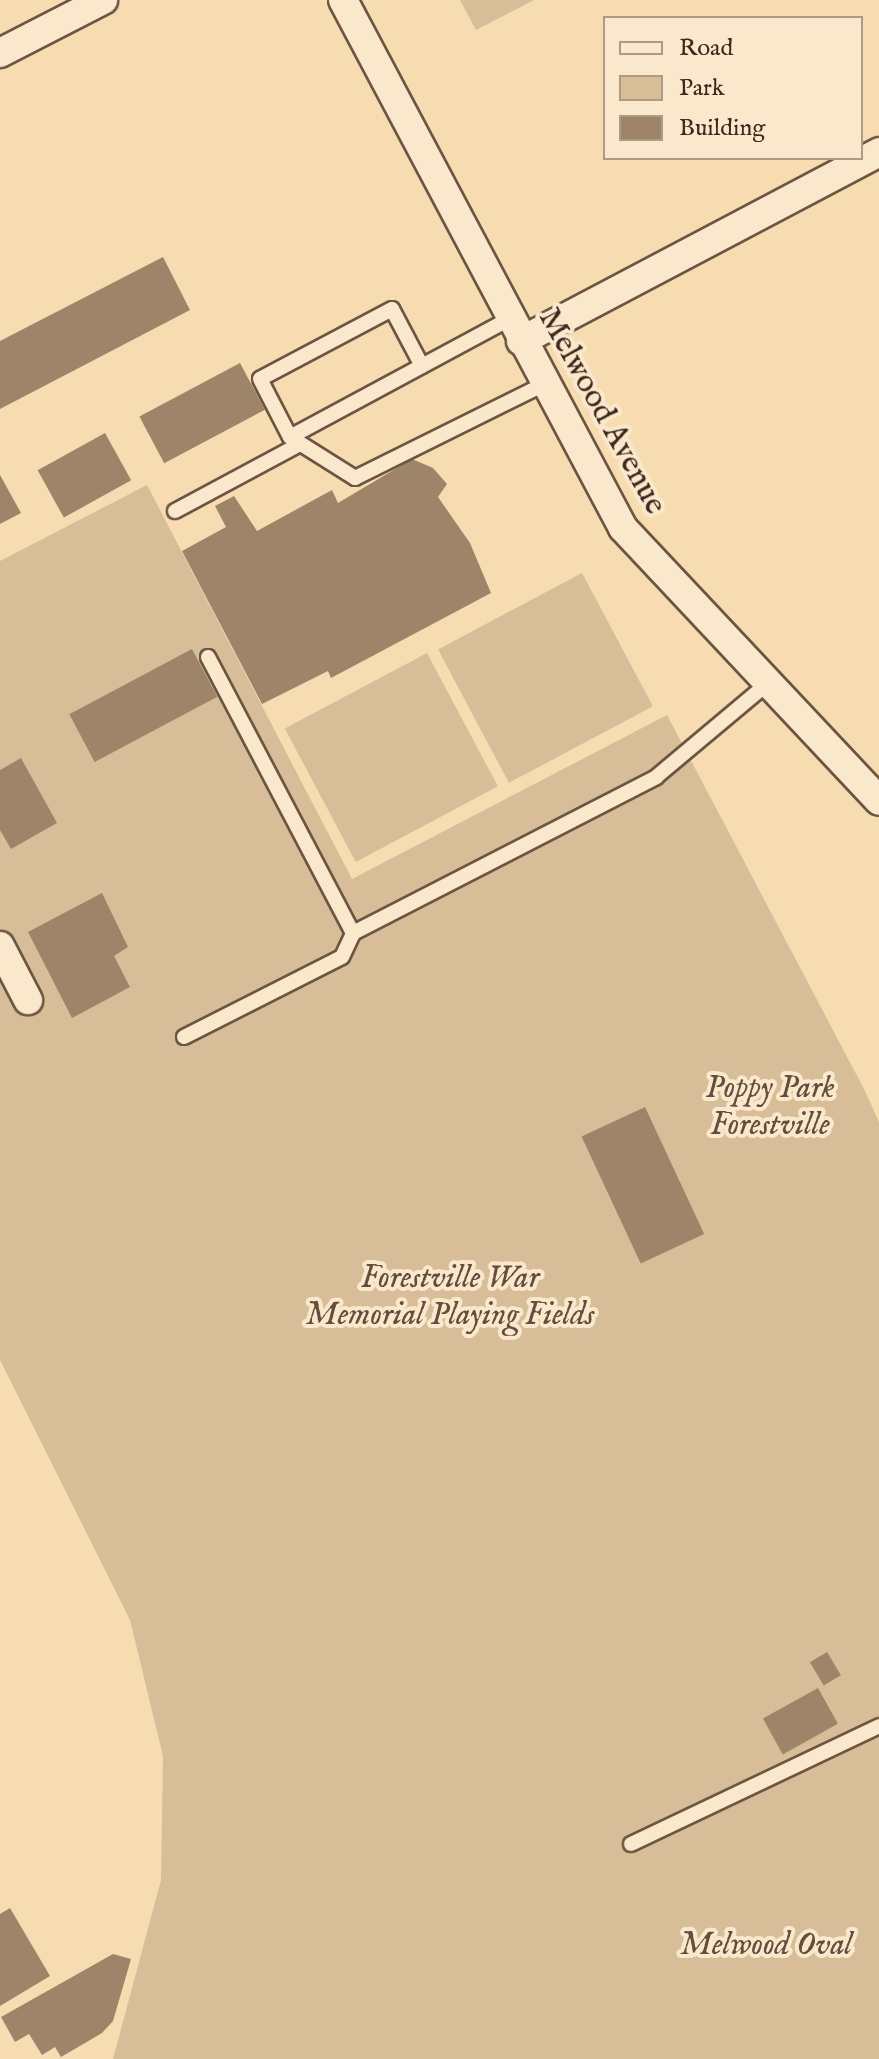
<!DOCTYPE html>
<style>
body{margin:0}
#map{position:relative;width:879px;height:2059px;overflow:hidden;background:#f7dbb1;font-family:"IM FELL English",serif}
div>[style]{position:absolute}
.green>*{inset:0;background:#d7bd98;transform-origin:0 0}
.building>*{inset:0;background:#9e856a;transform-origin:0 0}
.roads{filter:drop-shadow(2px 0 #6c5542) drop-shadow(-2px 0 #6c5542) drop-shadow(0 2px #6c5542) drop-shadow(0 -2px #6c5542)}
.lane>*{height:14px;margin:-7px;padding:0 7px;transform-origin:7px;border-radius:7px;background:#fae8cc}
.street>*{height:28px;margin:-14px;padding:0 14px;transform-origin:14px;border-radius:14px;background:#fae8cc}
span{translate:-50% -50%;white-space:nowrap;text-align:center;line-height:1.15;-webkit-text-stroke:8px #fae8cc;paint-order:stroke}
.street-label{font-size:32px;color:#3d281d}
.park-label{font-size:32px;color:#644d3c;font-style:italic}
.legend{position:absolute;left:603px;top:16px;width:260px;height:144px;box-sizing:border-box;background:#fae8cc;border:2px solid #ae9b86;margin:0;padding:10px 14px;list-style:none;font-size:24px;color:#3d281d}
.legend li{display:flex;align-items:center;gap:16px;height:40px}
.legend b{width:40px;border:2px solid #ae9b86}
</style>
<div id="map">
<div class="green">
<i style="clip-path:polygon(460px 0,534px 0,476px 30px)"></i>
<i style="clip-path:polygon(147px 485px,352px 879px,667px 715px,865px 1091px,879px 1122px,879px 2059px,113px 2059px,161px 1880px,163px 1756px,130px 1620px,0 1360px,0 561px)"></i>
<i style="left:582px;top:573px;width:151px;height:163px;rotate:62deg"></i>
<i style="left:427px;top:653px;width:151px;height:161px;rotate:62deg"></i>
</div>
<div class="building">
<i style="clip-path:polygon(163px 257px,190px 310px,0 409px,0 341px)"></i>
<i style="left:240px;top:363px;width:53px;height:114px;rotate:62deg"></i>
<i style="left:105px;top:433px;width:54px;height:77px;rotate:61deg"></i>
<i style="clip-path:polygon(412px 459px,433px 468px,447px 484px,438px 497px,470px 543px,491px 593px,331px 678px,328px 671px,262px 704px,182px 551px,226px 527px,215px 506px,234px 496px,257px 531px,332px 490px,338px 503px)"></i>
<i style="clip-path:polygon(0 475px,21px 513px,0 524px)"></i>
<i style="left:192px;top:649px;width:54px;height:139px;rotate:62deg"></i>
<i style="clip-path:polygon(21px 758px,57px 823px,11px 849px,0 830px,0 770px)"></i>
<i style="clip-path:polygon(102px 893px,128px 947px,114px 956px,130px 987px,72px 1018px,28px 932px)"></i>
<i style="left:645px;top:1107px;width:140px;height:70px;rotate:65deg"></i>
<i style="left:827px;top:1652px;width:27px;height:20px;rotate:59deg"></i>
<i style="left:818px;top:1688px;width:41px;height:63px;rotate:61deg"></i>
<i style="clip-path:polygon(10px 1908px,50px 1976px,0 2006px,0 1914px)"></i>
<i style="clip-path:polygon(113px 1954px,131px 1959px,113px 2021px,102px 2033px,61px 2057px,55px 2047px,42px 2055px,29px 2034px,15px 2042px,1px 2017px)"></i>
</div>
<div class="roads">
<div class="lane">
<i style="left:422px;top:366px;width:64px;rotate:-117.8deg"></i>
<i style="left:392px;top:309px;width:149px;rotate:152.1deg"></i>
<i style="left:260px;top:379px;width:65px;rotate:62.7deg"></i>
<i style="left:290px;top:437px;width:77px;rotate:32.2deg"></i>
<i style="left:355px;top:478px;width:211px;rotate:-26.4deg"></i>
<i style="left:290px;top:437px;width:249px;rotate:-28.3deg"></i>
<i style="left:175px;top:511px;width:142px;rotate:-28.2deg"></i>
<i style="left:208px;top:657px;width:312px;rotate:62.3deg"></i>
<i style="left:184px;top:1037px;width:177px;rotate:-26.9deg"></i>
<i style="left:342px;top:957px;width:26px;rotate:-65deg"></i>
<i style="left:353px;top:933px;width:341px;rotate:-27.2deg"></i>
<i style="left:656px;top:777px;width:145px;rotate:-40deg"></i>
<i style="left:631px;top:1844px;width:275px;rotate:-25.4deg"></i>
</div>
<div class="street">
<i style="left:343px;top:0;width:598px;rotate:62.06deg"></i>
<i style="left:623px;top:528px;width:374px;rotate:46.8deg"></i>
<i style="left:0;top:53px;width:116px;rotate:-27.2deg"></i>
<i style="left:521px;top:341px;width:405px;rotate:-27.8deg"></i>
<i style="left:0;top:946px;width:61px;rotate:62.6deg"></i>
</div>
</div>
<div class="street-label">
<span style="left:601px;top:412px;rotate:61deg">Melwood Avenue</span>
</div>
<div class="park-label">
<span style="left:770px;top:1108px">Poppy Park<br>Forestville</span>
<span style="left:450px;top:1298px">Forestville War<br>Memorial Playing Fields</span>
<span style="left:766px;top:1946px">Melwood Oval</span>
</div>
<ul class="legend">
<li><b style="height:10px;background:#fae8cc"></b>Road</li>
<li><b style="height:22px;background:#d7bd98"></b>Park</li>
<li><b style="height:22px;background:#9e856a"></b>Building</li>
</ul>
</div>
